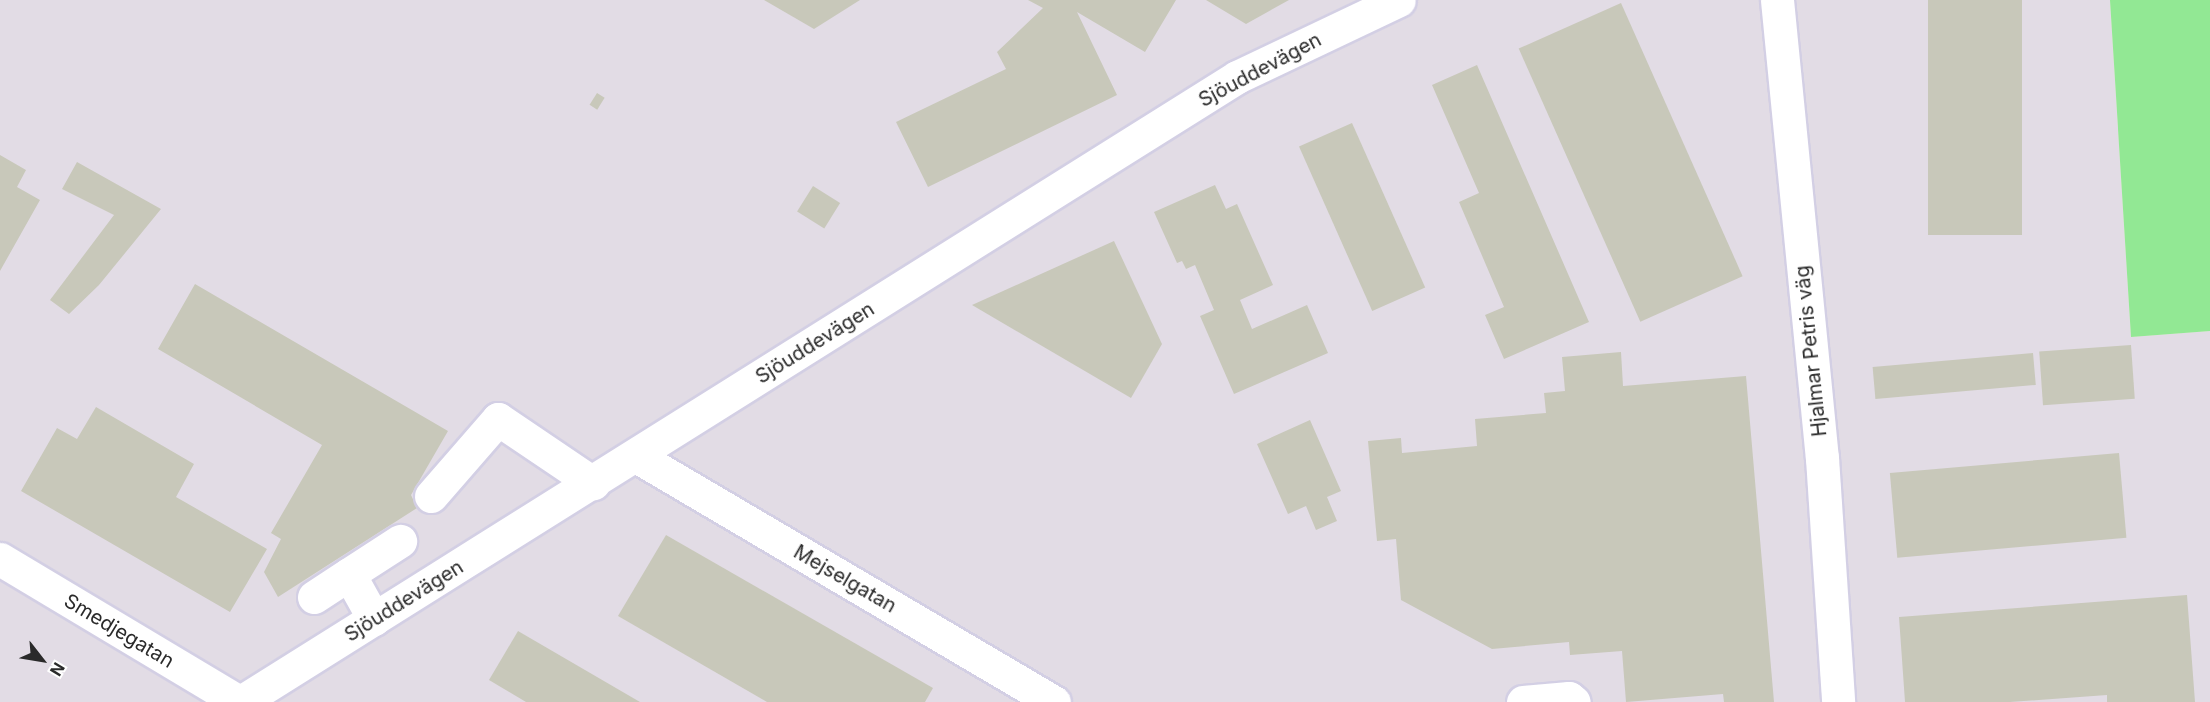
<!DOCTYPE html>
<meta charset="utf-8">
<style>
body{margin:0}
#map{position:relative;width:2210px;height:702px;overflow:hidden;background:#edecda;font-family:Inter,sans-serif}
div>[style]{position:absolute}
.industrial>*{inset:0;background:#e2dce5}
.green>*{inset:0;background:#92e894}
.building>*{inset:0;background:#c8c8ba;transform-origin:0 0}
.roads{filter:drop-shadow(2px 0 #d3cfe4) drop-shadow(-2px 0 #d3cfe4) drop-shadow(0 2px #d3cfe4) drop-shadow(0 -2px #d3cfe4)}
.minor>*{height:33px;margin:-16.5px;padding:0 16.5px;transform-origin:16.5px;border-radius:16.5px;background:#fff}
span{translate:-50% -50%;white-space:nowrap;text-align:center;line-height:1.15;-webkit-text-stroke:4.5px #fff;paint-order:stroke}
.street-label{font-size:20px;color:#2a2a2a}
.north{position:absolute;left:12px;top:630px;width:60px;height:60px;-webkit-text-stroke:4px #fff;paint-order:stroke;rotate:121deg;font-size:16px;font-weight:700;line-height:24px;text-align:center;color:#2a2a2a}
.north::after{content:'';display:block;margin:auto;width:21px;height:27px;background:#2a2a2a;clip-path:polygon(50% 0,100% 100%,50% 72%,0 100%)}
</style>
<div id="map">
<div class="industrial">
<i style="clip-path:polygon(0 0,2110px 0,2131px 337px,2210px 331px,2210px 702px,0 702px)"></i>
</div>
<div class="green">
<i style="clip-path:polygon(2110px 0,2210px 0,2210px 331px,2131px 337px)"></i>
</div>
<div class="building">
<i style="clip-path:polygon(764px 0,860px 0,814px 29px)"></i>
<i style="clip-path:polygon(1028px 0,1176px 0,1145px 52px,1077px 12px,1117px 95px,928px 187px,896px 122px,1006px 69px,997px 52px,1043px 8px)"></i>
<i style="clip-path:polygon(1206px 0,1289px 0,1246px 24px)"></i>
<i style="left:1928px;top:0;width:94px;height:235px"></i>
<i style="left:1621px;top:3px;width:299px;height:112px;rotate:66deg"></i>
<i style="clip-path:polygon(1477px 65px,1589px 322px,1504px 359px,1485px 315px,1504px 307px,1459px 202px,1479px 193px,1432px 85px)"></i>
<i style="left:597px;top:93px;width:9px;height:14px;rotate:32deg"></i>
<i style="left:1352px;top:123px;width:180px;height:58px;rotate:66deg"></i>
<i style="clip-path:polygon(0 155px,26px 170px,17px 187px,40px 200px,0 271px)"></i>
<i style="clip-path:polygon(77px 162px,161px 209px,99px 285px,69px 314px,50px 300px,114px 215px,62px 189px)"></i>
<i style="clip-path:polygon(1215px 185px,1226px 209px,1237px 204px,1273px 285px,1240px 300px,1252px 329px,1307px 305px,1328px 353px,1234px 394px,1200px 316px,1214px 310px,1195px 265px,1186px 269px,1182px 261px,1177px 263px,1154px 212px)"></i>
<i style="left:813px;top:186px;width:32px;height:30px;rotate:32deg"></i>
<i style="clip-path:polygon(1114px 241px,1162px 344px,1131px 398px,972px 305px)"></i>
<i style="clip-path:polygon(195px 284px,448px 431px,411px 495px,417px 508px,278px 597px,264px 572px,281px 539px,271px 533px,322px 445px,158px 349px)"></i>
<i style="left:2131px;top:345px;width:54px;height:92px;rotate:86deg"></i>
<i style="clip-path:polygon(1621px 352px,1623px 386px,1746px 376px,1774px 702px,1724px 702px,1723px 694px,1626px 702px,1622px 651px,1570px 655px,1569px 642px,1492px 649px,1401px 600px,1396px 539px,1377px 541px,1368px 441px,1401px 438px,1402px 453px,1477px 446px,1475px 419px,1546px 413px,1544px 393px,1565px 391px,1562px 357px)"></i>
<i style="left:2033px;top:353px;width:32px;height:161px;rotate:85deg"></i>
<i style="clip-path:polygon(96px 407px,194px 464px,176px 497px,267px 549px,230px 612px,21px 491px,57px 428px,77px 439px)"></i>
<i style="clip-path:polygon(1310px 420px,1341px 491px,1327px 497px,1337px 521px,1316px 530px,1306px 506px,1288px 514px,1257px 444px)"></i>
<i style="left:2119px;top:453px;width:85px;height:230px;rotate:85deg"></i>
<i style="clip-path:polygon(666px 535px,933px 688px,925px 702px,767px 702px,618px 616px)"></i>
<i style="clip-path:polygon(2187px 595px,2195px 702px,2107px 702px,2107px 695px,2010px 702px,1905px 702px,1899px 617px)"></i>
<i style="clip-path:polygon(518px 631px,640px 702px,526px 702px,489px 680px)"></i>
</div>
<div class="roads">
<div class="minor">
<i style="left:1777px;top:0;width:460px;rotate:84.4deg"></i>
<i style="left:1822px;top:458px;width:245px;rotate:86.2deg"></i>
<i style="left:636px;top:456px;width:485px;rotate:30.5deg"></i>
<i style="left:431px;top:496px;width:102px;rotate:-49deg"></i>
<i style="left:498px;top:419px;width:115px;rotate:34deg"></i>
<i style="left:0;top:559px;width:279px;rotate:30.9deg"></i>
<i style="left:314px;top:597px;width:42px;rotate:-33.3deg"></i>
<i style="left:374px;top:619px;width:51px;rotate:-119.1deg"></i>
<i style="left:349px;top:574px;width:61px;rotate:-32.9deg"></i>
<i style="left:241px;top:702px;width:1176px;rotate:-32.11deg"></i>
<i style="left:1237px;top:77px;width:179px;rotate:-25.4deg"></i>
<i style="left:1523px;top:702px;width:46px;rotate:-5deg"></i>
<i style="left:1569px;top:698px;width:6px;rotate:39deg"></i>
</div>
</div>
<div class="street-label">
<span style="left:1260px;top:70px;rotate:-28deg">Sjöuddevägen</span>
<span style="left:815px;top:343px;rotate:-32deg">Sjöuddevägen</span>
<span style="left:1811px;top:351px;rotate:-96deg">Hjalmar Petris väg</span>
<span style="left:845px;top:579px;rotate:30deg">Mejselgatan</span>
<span style="left:404px;top:601px;rotate:-32deg">Sjöuddevägen</span>
<span style="left:119px;top:631px;rotate:31deg">Smedjegatan</span>
</div>
<div class="north">N</div>
</div>
